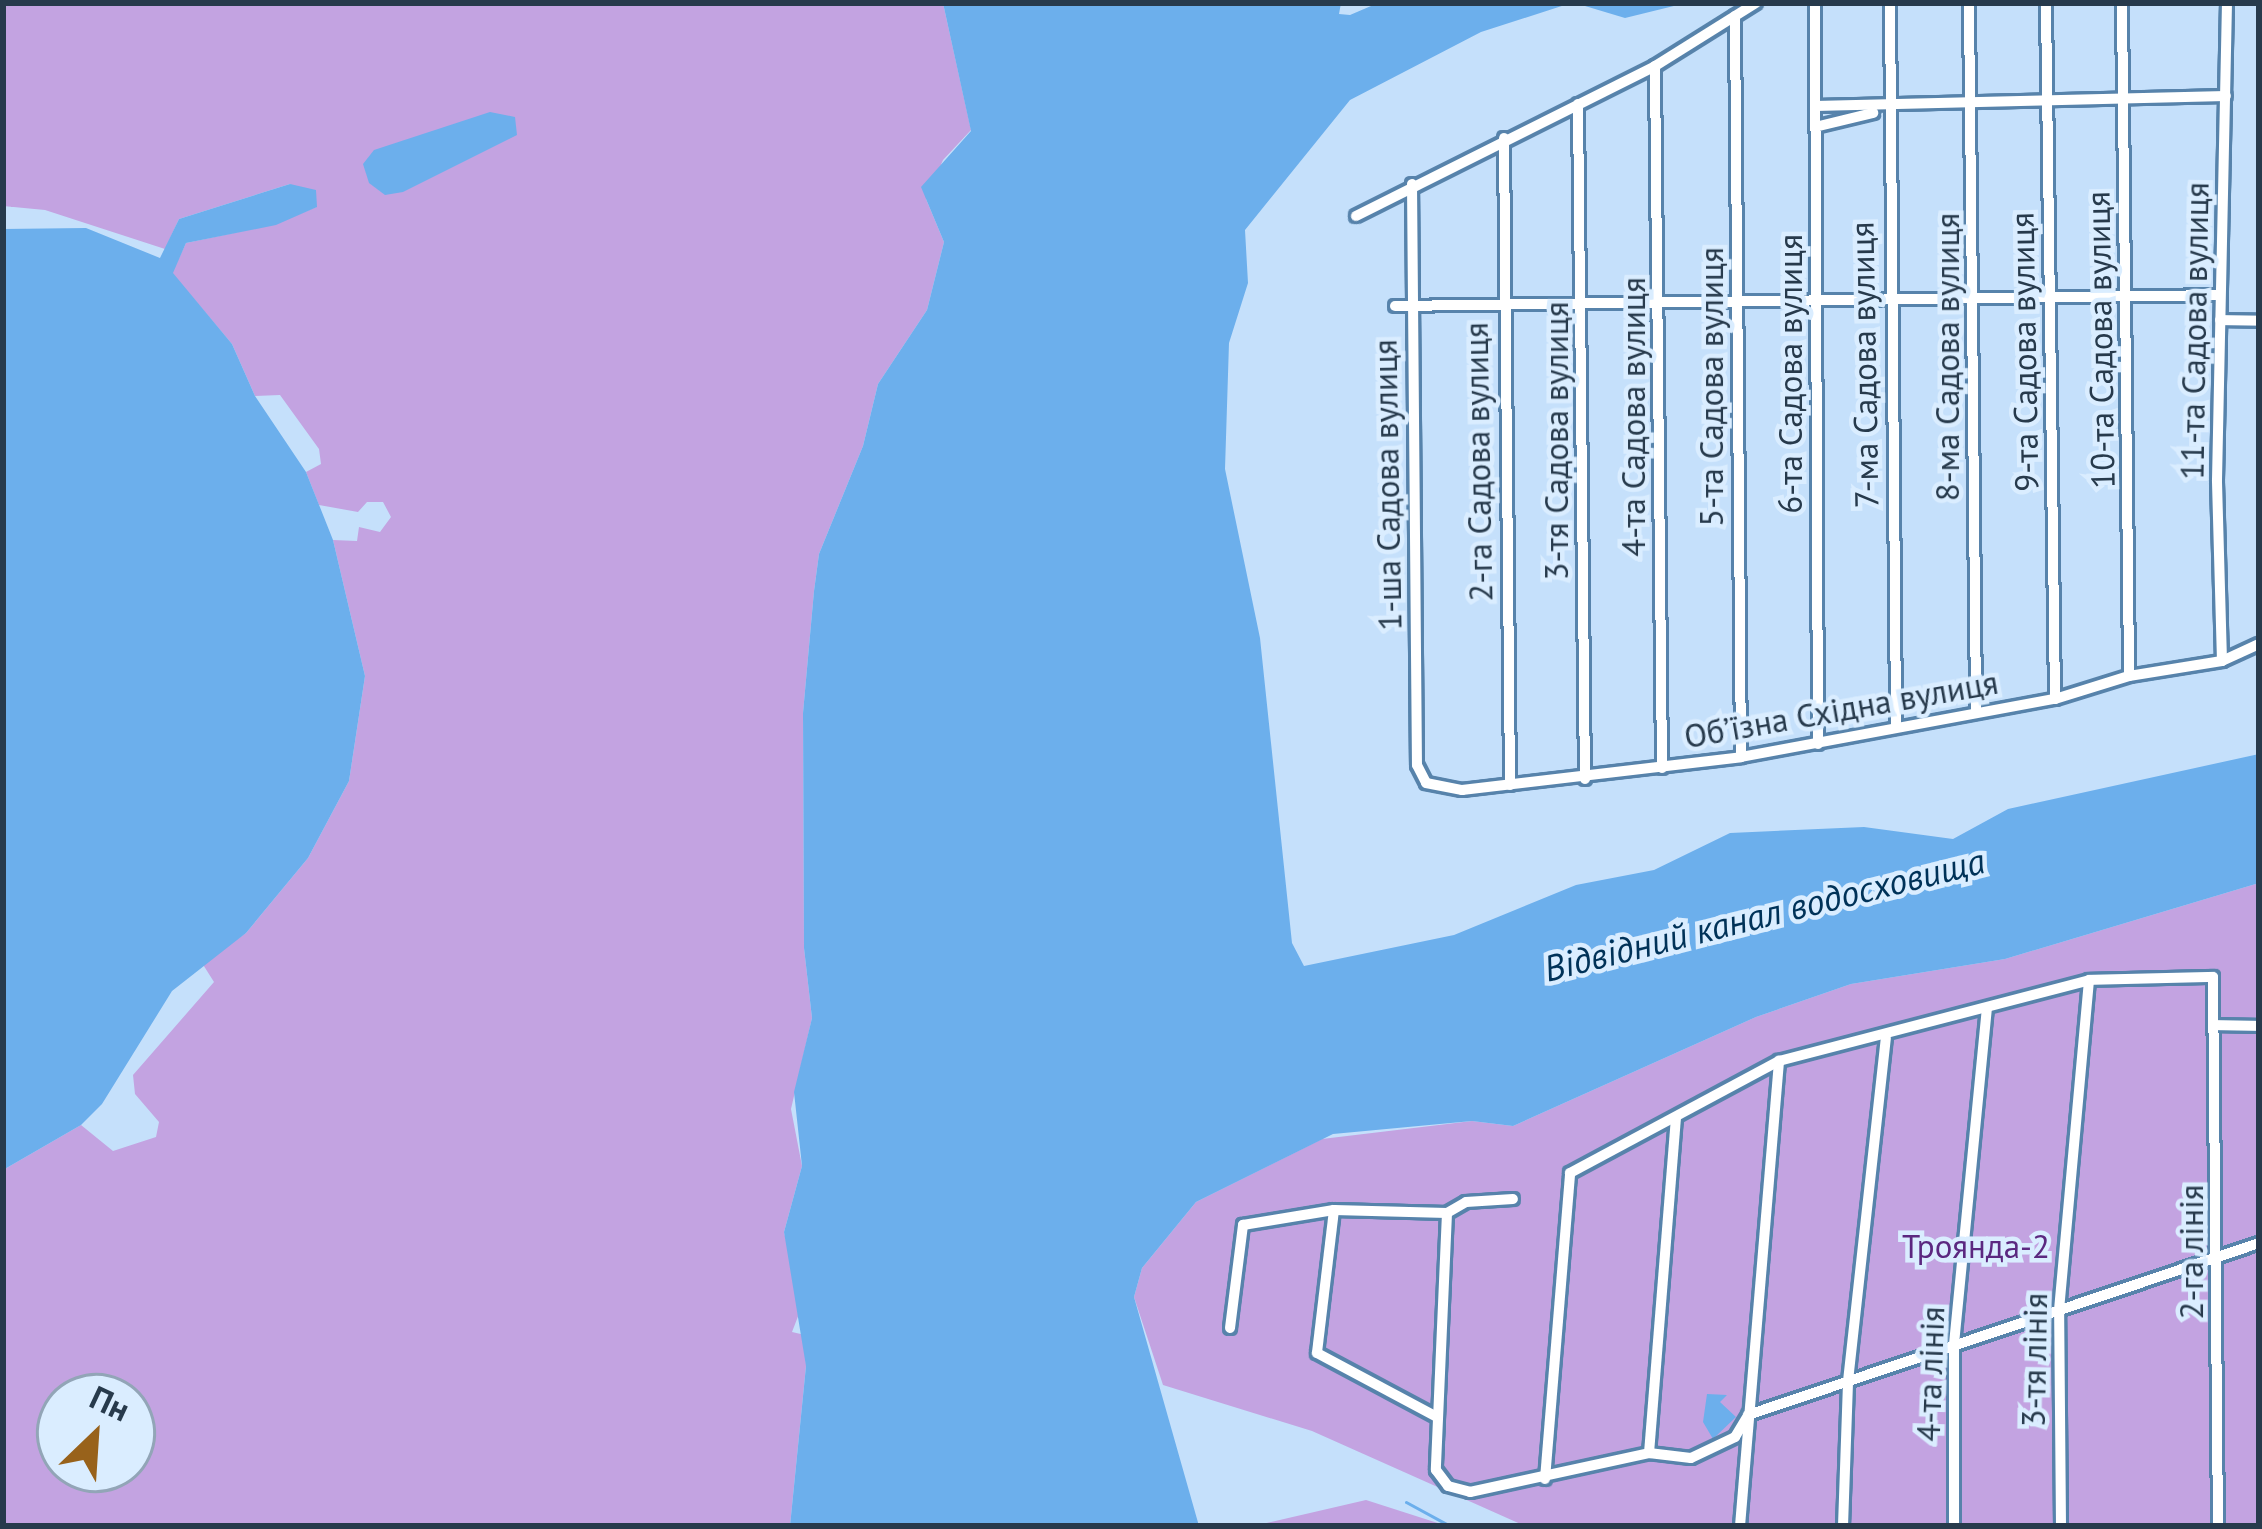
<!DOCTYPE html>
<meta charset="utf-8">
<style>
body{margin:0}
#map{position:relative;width:2262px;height:1529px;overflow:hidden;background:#c5e0fb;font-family:"PT Sans",sans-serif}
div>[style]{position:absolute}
.green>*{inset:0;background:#c3a3e1}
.water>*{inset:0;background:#6cafec}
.stream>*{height:3px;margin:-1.5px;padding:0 1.5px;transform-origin:1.5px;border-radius:1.5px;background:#6cafec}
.roads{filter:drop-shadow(3px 0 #5783ab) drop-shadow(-3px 0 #5783ab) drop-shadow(0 3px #5783ab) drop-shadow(0 -3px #5783ab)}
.minor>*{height:10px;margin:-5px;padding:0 5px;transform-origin:5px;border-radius:5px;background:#fff}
span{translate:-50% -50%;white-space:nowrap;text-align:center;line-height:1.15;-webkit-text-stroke:9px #daedff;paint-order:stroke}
.street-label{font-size:33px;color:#273a4c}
.park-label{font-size:33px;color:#5b2880}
.water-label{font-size:36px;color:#003258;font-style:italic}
.frame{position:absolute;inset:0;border:6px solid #273a4c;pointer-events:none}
.north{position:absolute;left:36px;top:1373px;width:120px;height:120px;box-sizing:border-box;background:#daedff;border:3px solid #92a5b7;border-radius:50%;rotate:25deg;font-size:33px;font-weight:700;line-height:48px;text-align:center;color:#273a4c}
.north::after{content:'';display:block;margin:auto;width:42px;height:54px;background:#98621b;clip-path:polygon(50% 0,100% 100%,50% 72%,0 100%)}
</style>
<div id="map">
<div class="green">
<i style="clip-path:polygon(evenodd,3px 3px,943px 3px,971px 130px,943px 160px,926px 199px,944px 242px,927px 310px,878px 384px,863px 446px,819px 554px,814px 591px,803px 713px,804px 948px,812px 1018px,791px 1109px,802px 1166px,784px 1232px,802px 1306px,792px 1332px,805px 1335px,806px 1366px,790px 1526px,3px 1526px,3px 1170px,81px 1125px,113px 1151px,156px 1137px,159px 1122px,135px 1094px,133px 1075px,214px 982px,202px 963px,246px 933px,308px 858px,349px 781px,365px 676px,333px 540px,357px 541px,359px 527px,380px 532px,391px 517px,383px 502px,367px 502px,358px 512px,319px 505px,306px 472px,321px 464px,319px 449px,280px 395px,255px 396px,232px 344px,172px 273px,186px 243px,276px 224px,316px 207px,290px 184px,179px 219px,165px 249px,45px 210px,3px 206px,3px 3px,60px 1397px,132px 1397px,132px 1469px,60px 1469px,60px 1397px)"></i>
<i style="clip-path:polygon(2259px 883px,2259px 1526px,1525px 1526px,1312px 1431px,1163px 1385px,1134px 1297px,1142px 1268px,1196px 1202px,1322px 1139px,1472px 1121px,1513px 1126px,1756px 1017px,1851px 984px,2005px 959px)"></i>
<i style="clip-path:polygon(1366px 1500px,1447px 1526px,1262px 1525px,1262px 1524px)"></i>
</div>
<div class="water">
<i style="clip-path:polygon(943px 3px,1341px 3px,1339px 14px,1350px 15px,1378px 3px,1571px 3px,1481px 32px,1350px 100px,1245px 230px,1248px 283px,1229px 343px,1225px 469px,1260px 638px,1292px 943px,1304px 966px,1454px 935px,1576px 885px,1654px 870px,1730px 833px,1864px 827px,1953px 839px,2008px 809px,2259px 754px,2259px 883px,2005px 959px,1851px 984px,1756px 1017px,1513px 1126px,1472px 1121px,1333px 1134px,1196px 1202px,1142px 1268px,1134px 1297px,1199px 1526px,790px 1526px,806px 1366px,784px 1232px,802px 1166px,794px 1092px,812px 1018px,804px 948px,803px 713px,814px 591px,819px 554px,863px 446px,878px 384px,927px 310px,944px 242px,921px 187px,971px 131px)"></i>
<i style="clip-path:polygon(1575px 3px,1686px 3px,1625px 18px)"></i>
<i style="clip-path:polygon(490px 112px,515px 117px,517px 135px,403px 192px,385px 195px,369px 183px,363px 164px,374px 150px)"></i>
<i style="clip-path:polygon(290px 184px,316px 190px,317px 207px,276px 225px,186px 243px,173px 273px,232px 344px,255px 396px,306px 472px,333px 540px,365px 676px,349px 781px,308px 858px,246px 933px,172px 991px,102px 1104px,81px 1125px,3px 1170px,3px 229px,86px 228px,160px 258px,179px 219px)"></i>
<i style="clip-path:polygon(1707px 1394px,1727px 1395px,1720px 1402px,1736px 1417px,1713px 1439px,1703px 1422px)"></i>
</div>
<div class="stream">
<i style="left:1406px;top:1502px;width:50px;rotate:28.6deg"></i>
</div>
<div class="roads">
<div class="minor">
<i style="left:1815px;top:3px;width:741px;rotate:89.77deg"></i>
<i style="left:1890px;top:3px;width:723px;rotate:89.52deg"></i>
<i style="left:1969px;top:3px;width:707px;rotate:89.43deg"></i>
<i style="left:2046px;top:3px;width:696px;rotate:89.26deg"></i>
<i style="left:2122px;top:3px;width:673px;rotate:89.4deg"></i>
<i style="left:1735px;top:16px;width:741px;rotate:89.54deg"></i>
<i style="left:1655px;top:66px;width:702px;rotate:89.43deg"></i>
<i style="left:1578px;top:104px;width:675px;rotate:89.41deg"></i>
<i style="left:1815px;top:106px;width:411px;rotate:-1.4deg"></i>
<i style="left:1815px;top:127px;width:60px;rotate:-13.6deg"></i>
<i style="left:1504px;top:138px;width:647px;rotate:89.47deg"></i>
<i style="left:1412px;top:184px;width:581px;rotate:89.51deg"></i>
<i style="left:1417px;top:765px;width:20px;rotate:63deg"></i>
<i style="left:1426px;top:783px;width:37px;rotate:11deg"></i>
<i style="left:1462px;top:790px;width:281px;rotate:-6.7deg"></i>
<i style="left:1741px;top:757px;width:319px;rotate:-10.5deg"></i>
<i style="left:2055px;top:699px;width:77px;rotate:-17.3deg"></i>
<i style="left:2129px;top:676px;width:94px;rotate:-9.2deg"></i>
<i style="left:2222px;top:661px;width:41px;rotate:-24.7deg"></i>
<i style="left:1356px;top:216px;width:335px;rotate:-26.6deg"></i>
<i style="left:1655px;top:66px;width:119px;rotate:-32deg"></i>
<i style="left:1395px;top:306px;width:825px;rotate:-0.76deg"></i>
<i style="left:2220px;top:320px;width:39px;rotate:1deg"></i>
<i style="left:2222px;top:661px;width:181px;rotate:-91.6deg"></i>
<i style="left:2217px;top:480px;width:477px;rotate:-88.8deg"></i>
<i style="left:2215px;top:1025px;width:44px;rotate:1.3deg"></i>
<i style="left:1334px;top:1210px;width:144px;rotate:96.8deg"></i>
<i style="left:1317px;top:1353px;width:136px;rotate:28.1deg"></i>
<i style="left:1447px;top:1213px;width:257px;rotate:92.5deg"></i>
<i style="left:1436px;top:1470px;width:20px;rotate:53deg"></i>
<i style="left:1448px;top:1486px;width:23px;rotate:15deg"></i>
<i style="left:1470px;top:1492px;width:183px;rotate:-12.3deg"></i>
<i style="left:1649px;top:1453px;width:42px;rotate:6.8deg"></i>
<i style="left:1691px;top:1458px;width:49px;rotate:-25.5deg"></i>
<i style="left:1735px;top:1437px;width:26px;rotate:-59deg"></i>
<i style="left:1748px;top:1415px;width:539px;rotate:-18.6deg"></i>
<i style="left:1230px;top:1328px;width:104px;rotate:-82.8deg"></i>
<i style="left:1243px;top:1225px;width:92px;rotate:-9.4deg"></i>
<i style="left:1334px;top:1210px;width:113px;rotate:1.5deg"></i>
<i style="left:1447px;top:1213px;width:22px;rotate:-30deg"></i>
<i style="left:1466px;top:1202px;width:47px;rotate:-3.7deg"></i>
<i style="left:1649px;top:1453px;width:336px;rotate:-85.4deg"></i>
<i style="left:1545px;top:1479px;width:307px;rotate:-85.3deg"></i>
<i style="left:1570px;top:1173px;width:237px;rotate:-28.2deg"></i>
<i style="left:1779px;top:1061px;width:320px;rotate:-14.6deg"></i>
<i style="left:2089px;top:980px;width:124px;rotate:-1.4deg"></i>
<i style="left:2213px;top:977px;width:549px;rotate:89.48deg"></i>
<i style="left:1740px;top:1526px;width:467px;rotate:-85.2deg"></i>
<i style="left:1843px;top:1526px;width:145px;rotate:-88deg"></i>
<i style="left:1848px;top:1381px;width:345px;rotate:-83.7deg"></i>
<i style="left:1954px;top:1526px;width:182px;rotate:-90deg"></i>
<i style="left:1954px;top:1344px;width:336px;rotate:-84.4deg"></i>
<i style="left:2061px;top:1526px;width:216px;rotate:-90.5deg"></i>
<i style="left:2059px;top:1310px;width:331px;rotate:-84.8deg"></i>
</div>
</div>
<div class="street-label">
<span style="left:2194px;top:331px;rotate:-89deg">11-та Садова вулиця</span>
<span style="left:2100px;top:340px;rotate:-91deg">10-та Садова вулиця</span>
<span style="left:2024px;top:352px;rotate:-91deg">9-та Садова вулиця</span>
<span style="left:1947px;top:357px;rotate:-90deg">8-ма Садова вулиця</span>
<span style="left:1864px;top:365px;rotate:-91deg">7-ма Садова вулиця</span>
<span style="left:1790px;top:374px;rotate:-90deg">6-та Садова вулиця</span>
<span style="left:1711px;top:387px;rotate:-90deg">5-та Садова вулиця</span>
<span style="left:1633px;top:417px;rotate:-90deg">4-та Садова вулиця</span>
<span style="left:1556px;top:441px;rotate:-90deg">3-тя Садова вулиця</span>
<span style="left:1478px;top:462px;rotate:-91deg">2-га Садова вулиця</span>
<span style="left:1387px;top:485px;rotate:-91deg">1-ша Садова вулиця</span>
<span style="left:1841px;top:709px;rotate:-10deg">Обʼїзна Східна вулиця</span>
<span style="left:2191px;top:1252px;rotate:-90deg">2-га лінія</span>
<span style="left:2034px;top:1360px;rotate:-89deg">3-тя лінія</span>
<span style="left:1930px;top:1374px;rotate:-88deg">4-та лінія</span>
</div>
<div class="park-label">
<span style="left:1976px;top:1246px">Троянда-2</span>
</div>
<div class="water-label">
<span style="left:1764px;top:914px;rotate:-14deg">Відвідний канал водосховища</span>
</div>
<div class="frame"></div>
<div class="north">Пн</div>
</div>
